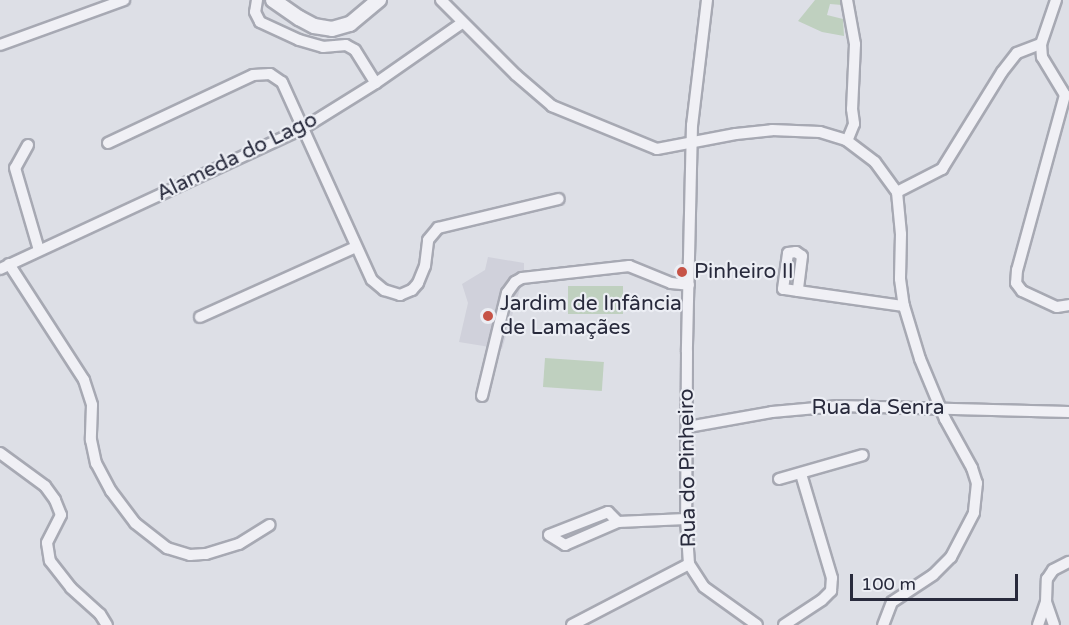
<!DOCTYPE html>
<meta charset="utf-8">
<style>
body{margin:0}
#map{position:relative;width:1069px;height:625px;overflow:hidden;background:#dddfe6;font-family:"Varela Round",sans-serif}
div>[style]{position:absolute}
.built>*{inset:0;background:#d0d1db}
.green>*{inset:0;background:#bfd0bf;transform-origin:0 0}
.roads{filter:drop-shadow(2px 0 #a7a9b3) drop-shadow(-2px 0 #a7a9b3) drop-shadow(0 2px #a7a9b3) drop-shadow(0 -2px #a7a9b3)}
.minor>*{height:10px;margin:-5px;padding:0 5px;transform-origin:5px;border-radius:5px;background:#f0f0f5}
.tertiary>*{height:14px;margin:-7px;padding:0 7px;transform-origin:7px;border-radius:7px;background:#f0f0f5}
.dots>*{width:16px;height:16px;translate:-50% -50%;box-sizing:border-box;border:3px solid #eceef4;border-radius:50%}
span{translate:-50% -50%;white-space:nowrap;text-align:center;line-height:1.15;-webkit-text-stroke:4.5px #eceef4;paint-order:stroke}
.street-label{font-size:21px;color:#282a3c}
.poi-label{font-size:21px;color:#282a3c}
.left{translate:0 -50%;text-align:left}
.scale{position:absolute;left:850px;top:574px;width:168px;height:27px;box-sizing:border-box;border:3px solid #282a3c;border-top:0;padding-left:8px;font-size:18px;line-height:21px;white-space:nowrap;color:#282a3c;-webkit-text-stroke:4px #eceef4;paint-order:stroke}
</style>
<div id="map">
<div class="built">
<i style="clip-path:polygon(488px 257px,524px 263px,524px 284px,520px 289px,502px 349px,459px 342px,468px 303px,462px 284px,485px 270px)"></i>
</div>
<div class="green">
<i style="clip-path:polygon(815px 0,841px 0,842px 5px,830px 4px,827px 15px,843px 19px,844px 36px,822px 32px,798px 21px)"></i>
<i style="left:568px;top:286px;width:55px;height:28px"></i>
<i style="left:545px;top:358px;width:59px;height:29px;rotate:4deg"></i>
</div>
<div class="roads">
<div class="minor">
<i style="left:257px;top:0;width:12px;rotate:99deg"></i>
<i style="left:255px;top:12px;width:11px;rotate:63deg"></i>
<i style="left:260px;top:22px;width:43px;rotate:24.8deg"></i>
<i style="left:299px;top:40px;width:25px;rotate:16deg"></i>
<i style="left:323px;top:47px;width:23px;rotate:-5deg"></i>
<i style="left:346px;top:45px;width:10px;rotate:29deg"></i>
<i style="left:355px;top:50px;width:39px;rotate:58deg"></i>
<i style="left:441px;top:0;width:106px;rotate:45deg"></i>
<i style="left:516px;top:75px;width:48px;rotate:40.7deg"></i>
<i style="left:552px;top:106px;width:113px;rotate:22.3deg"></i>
<i style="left:657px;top:149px;width:80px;rotate:-10.8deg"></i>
<i style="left:736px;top:134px;width:36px;rotate:-6deg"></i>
<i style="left:772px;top:130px;width:48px;rotate:2.4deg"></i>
<i style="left:820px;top:132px;width:27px;rotate:17deg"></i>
<i style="left:846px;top:140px;width:36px;rotate:37deg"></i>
<i style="left:875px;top:162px;width:37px;rotate:54deg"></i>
<i style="left:897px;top:192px;width:42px;rotate:84.6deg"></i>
<i style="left:901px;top:234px;width:45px;rotate:91.3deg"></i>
<i style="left:900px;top:279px;width:27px;rotate:82deg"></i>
<i style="left:904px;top:306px;width:55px;rotate:73.2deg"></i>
<i style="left:920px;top:359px;width:65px;rotate:67.4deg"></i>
<i style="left:945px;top:419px;width:56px;rotate:61.1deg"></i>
<i style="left:972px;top:468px;width:16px;rotate:72deg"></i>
<i style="left:977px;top:483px;width:30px;rotate:96deg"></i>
<i style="left:974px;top:513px;width:50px;rotate:117.6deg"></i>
<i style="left:951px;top:557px;width:25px;rotate:135deg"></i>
<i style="left:933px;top:575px;width:49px;rotate:146.6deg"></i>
<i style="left:892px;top:602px;width:25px;rotate:111deg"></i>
<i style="left:707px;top:0;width:126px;rotate:96.8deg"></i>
<i style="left:692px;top:125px;width:227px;rotate:91.3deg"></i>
<i style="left:687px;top:352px;width:167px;rotate:90.3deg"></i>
<i style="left:686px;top:519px;width:45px;rotate:86.2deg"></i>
<i style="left:689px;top:564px;width:27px;rotate:57deg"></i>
<i style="left:704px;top:587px;width:65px;rotate:35.6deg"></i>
<i style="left:847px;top:0;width:45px;rotate:79.7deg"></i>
<i style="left:855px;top:44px;width:65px;rotate:92.6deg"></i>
<i style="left:852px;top:109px;width:15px;rotate:82deg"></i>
<i style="left:854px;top:124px;width:18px;rotate:112deg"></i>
<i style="left:1056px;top:0;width:46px;rotate:108.8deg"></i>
<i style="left:1041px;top:44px;width:13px;rotate:86deg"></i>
<i style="left:1042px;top:57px;width:44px;rotate:58.8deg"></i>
<i style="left:1065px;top:95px;width:181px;rotate:105.3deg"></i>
<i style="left:1017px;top:270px;width:13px;rotate:94deg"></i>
<i style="left:1016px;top:283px;width:10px;rotate:53deg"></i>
<i style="left:1022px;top:291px;width:38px;rotate:25deg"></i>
<i style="left:1057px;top:307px;width:12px;rotate:-9deg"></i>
<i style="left:0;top:45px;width:132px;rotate:-19.9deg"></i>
<i style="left:108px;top:143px;width:160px;rotate:-25.1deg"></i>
<i style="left:253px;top:75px;width:17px;rotate:-3deg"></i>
<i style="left:270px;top:74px;width:14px;rotate:34deg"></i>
<i style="left:282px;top:82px;width:217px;rotate:65.6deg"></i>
<i style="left:372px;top:280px;width:16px;rotate:40deg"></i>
<i style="left:384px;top:290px;width:17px;rotate:17deg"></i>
<i style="left:400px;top:295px;width:13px;rotate:-23deg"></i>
<i style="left:412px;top:290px;width:9px;rotate:-49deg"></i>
<i style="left:418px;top:283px;width:18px;rotate:-68deg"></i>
<i style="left:425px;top:266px;width:26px;rotate:-83deg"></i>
<i style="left:428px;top:240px;width:16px;rotate:-50deg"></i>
<i style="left:438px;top:228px;width:124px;rotate:-13.5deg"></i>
<i style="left:28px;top:145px;width:26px;rotate:119deg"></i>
<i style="left:15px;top:168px;width:85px;rotate:73.7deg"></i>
<i style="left:897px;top:192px;width:51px;rotate:-27.1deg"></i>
<i style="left:942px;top:169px;width:114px;rotate:-58.3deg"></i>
<i style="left:1002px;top:72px;width:24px;rotate:-52deg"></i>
<i style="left:1017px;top:53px;width:26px;rotate:-21deg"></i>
<i style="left:9px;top:264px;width:138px;rotate:57.1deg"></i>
<i style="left:84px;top:380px;width:26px;rotate:72deg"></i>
<i style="left:92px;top:405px;width:35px;rotate:92deg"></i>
<i style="left:91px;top:440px;width:24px;rotate:78deg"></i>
<i style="left:96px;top:463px;width:32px;rotate:62deg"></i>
<i style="left:111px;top:491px;width:40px;rotate:53deg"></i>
<i style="left:135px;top:523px;width:41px;rotate:38deg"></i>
<i style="left:167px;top:548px;width:24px;rotate:17deg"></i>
<i style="left:190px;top:555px;width:16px;rotate:-4deg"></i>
<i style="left:206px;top:554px;width:34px;rotate:-17deg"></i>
<i style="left:239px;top:544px;width:36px;rotate:-32deg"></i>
<i style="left:0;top:269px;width:333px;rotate:-24.9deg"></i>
<i style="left:302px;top:129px;width:87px;rotate:-31.9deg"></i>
<i style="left:376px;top:83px;width:105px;rotate:-34.9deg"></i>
<i style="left:798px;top:291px;width:15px;rotate:-172deg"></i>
<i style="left:783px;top:289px;width:36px;rotate:-82deg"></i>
<i style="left:788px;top:253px;width:8px;rotate:-7deg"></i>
<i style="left:796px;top:252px;width:7px;rotate:34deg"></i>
<i style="left:802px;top:256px;width:35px;rotate:97deg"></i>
<i style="left:798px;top:291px;width:107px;rotate:8.1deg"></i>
<i style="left:200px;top:317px;width:171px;rotate:-24.2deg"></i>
<i style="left:482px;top:396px;width:106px;rotate:-76.4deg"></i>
<i style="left:507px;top:293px;width:14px;rotate:-54deg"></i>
<i style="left:515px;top:282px;width:8px;rotate:-30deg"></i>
<i style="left:522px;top:278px;width:108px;rotate:-6.4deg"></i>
<i style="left:629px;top:266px;width:45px;rotate:22deg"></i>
<i style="left:671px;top:283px;width:18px;rotate:6deg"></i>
<i style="left:688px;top:427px;width:85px;rotate:-10.1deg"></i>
<i style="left:772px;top:412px;width:67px;rotate:-5.1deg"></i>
<i style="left:839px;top:406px;width:230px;rotate:1.5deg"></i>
<i style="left:0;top:453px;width:56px;rotate:36.3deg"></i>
<i style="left:45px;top:486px;width:17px;rotate:54deg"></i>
<i style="left:55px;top:500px;width:16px;rotate:68deg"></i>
<i style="left:61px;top:515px;width:31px;rotate:117deg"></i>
<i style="left:47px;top:543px;width:18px;rotate:81deg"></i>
<i style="left:50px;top:561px;width:34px;rotate:52deg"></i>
<i style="left:71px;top:588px;width:39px;rotate:42deg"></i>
<i style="left:100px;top:614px;width:13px;rotate:58deg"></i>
<i style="left:779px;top:479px;width:87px;rotate:-15.9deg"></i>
<i style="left:618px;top:522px;width:14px;rotate:-135deg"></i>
<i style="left:608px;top:512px;width:63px;rotate:158.7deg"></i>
<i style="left:549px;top:535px;width:19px;rotate:32deg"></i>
<i style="left:565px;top:545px;width:58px;rotate:-23.5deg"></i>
<i style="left:618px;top:522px;width:68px;rotate:-2.5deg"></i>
<i style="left:572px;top:625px;width:132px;rotate:-27.5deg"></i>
<i style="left:784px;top:625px;width:45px;rotate:-33.3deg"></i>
<i style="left:822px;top:600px;width:13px;rotate:-45deg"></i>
<i style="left:831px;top:591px;width:13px;rotate:-86deg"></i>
<i style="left:832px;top:578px;width:109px;rotate:-106.6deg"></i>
<i style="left:1038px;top:625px;width:24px;rotate:-71deg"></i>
<i style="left:1054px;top:625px;width:24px;rotate:-109deg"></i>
<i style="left:1046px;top:602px;width:23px;rotate:-88deg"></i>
<i style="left:1047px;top:579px;width:11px;rotate:-56deg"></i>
<i style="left:1053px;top:570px;width:18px;rotate:-27deg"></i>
</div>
<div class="tertiary">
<i style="left:273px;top:0;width:32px;rotate:35deg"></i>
<i style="left:299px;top:18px;width:17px;rotate:28deg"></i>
<i style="left:314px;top:26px;width:18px;rotate:9deg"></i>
<i style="left:332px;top:29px;width:19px;rotate:-16deg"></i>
<i style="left:350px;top:24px;width:38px;rotate:-40deg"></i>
</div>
</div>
<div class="dots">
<i style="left:682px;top:272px;background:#c65347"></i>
<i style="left:488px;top:316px;background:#c65347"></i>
</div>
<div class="street-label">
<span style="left:237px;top:157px;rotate:-26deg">Alameda do Lago</span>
<span style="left:878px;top:408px">Rua da Senra</span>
<span style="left:688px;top:468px;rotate:-91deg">Rua do Pinheiro</span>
</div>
<div class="poi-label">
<span class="left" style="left:694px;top:272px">Pinheiro II</span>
<span class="left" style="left:500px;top:316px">Jardim de Infância<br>de Lamaçães</span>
</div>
<div class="scale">100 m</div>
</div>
